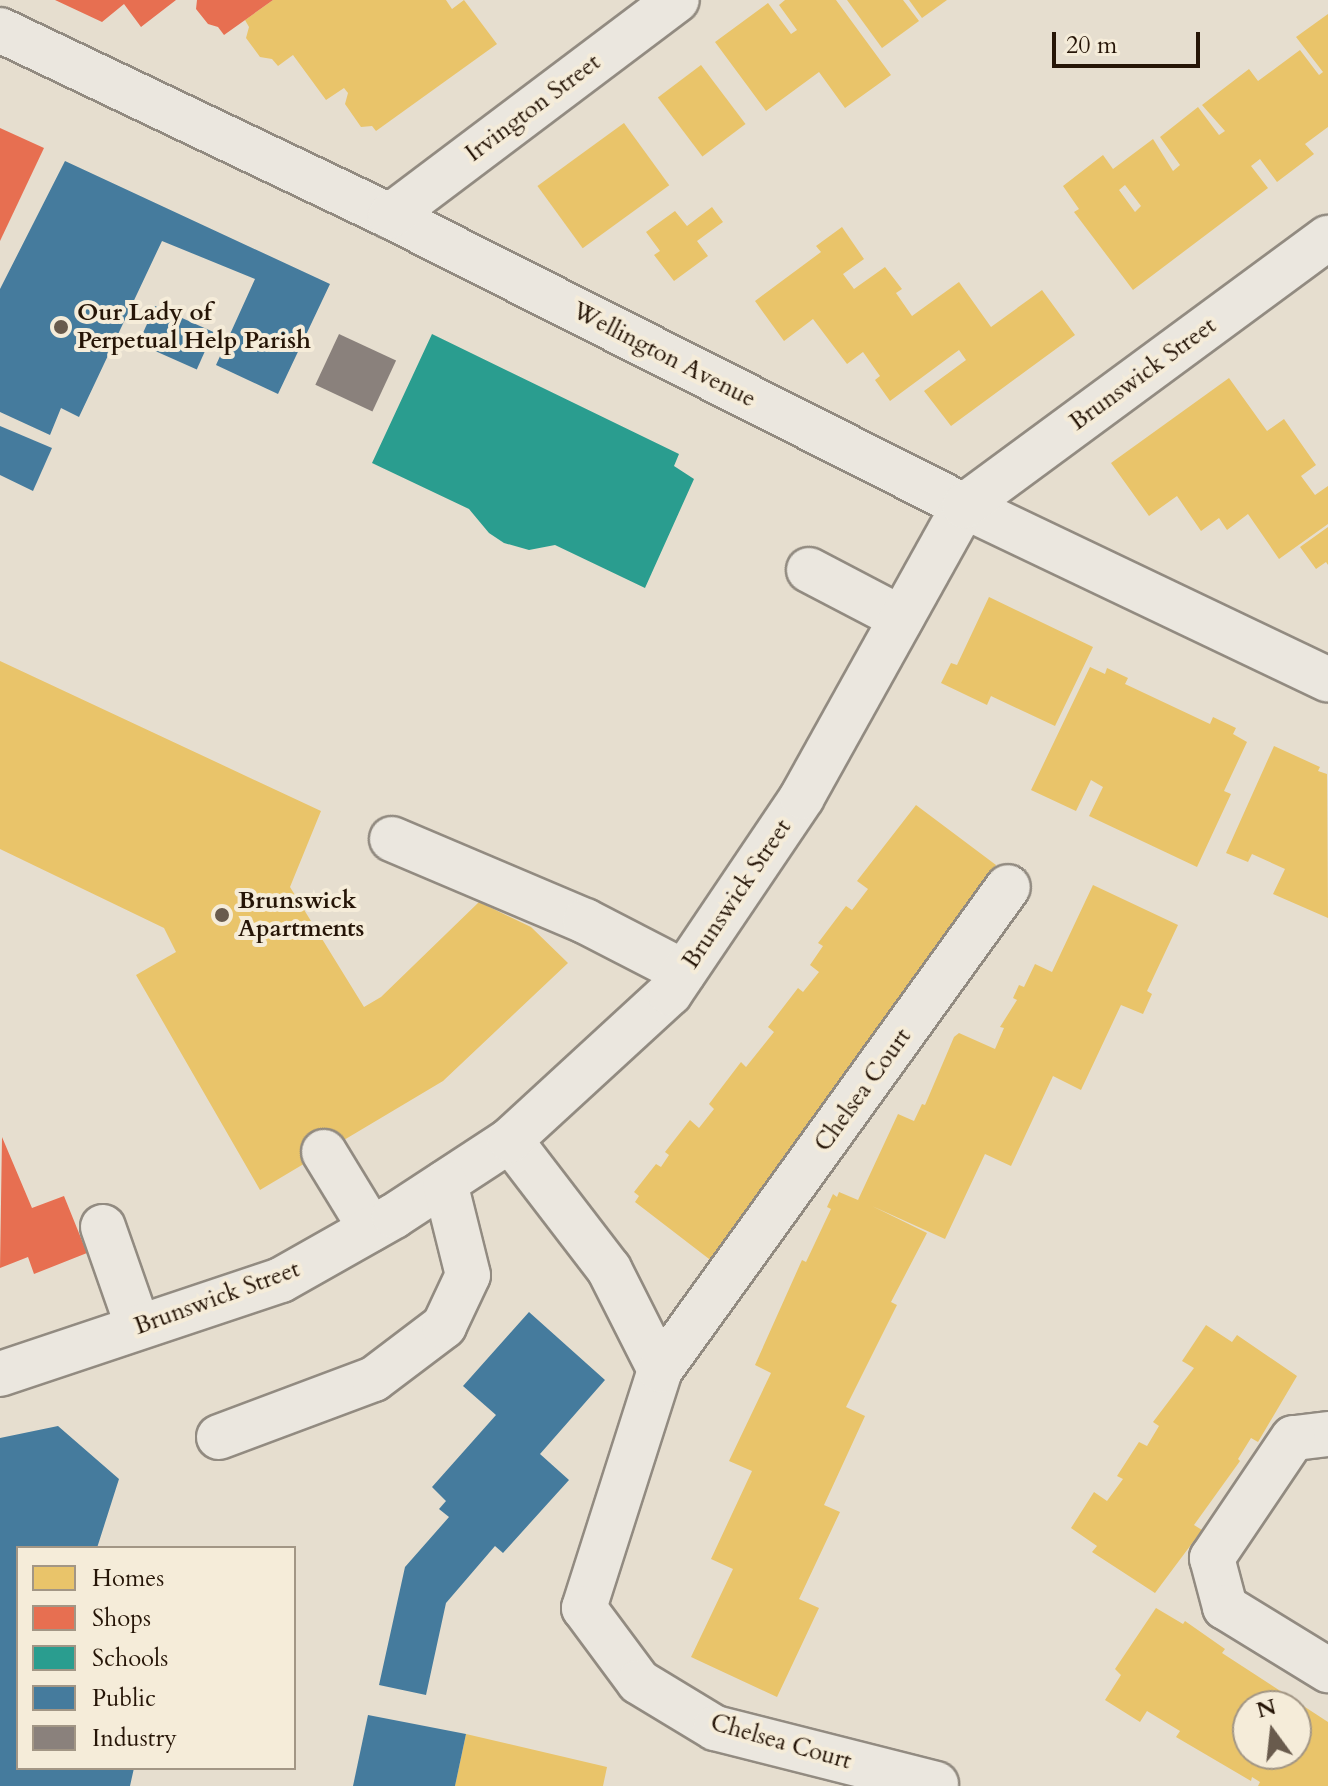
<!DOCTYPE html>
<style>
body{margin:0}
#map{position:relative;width:1328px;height:1786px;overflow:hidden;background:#e6decf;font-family:Cardo,serif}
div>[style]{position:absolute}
.homes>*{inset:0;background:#e9c46a;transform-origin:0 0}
.shops>*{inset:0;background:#e76f51}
.schools>*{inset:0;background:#2a9d8f}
.public>*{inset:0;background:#457b9d;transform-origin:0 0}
.industry>*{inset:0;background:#8a817c;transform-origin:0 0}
.roads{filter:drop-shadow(2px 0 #928b81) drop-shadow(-2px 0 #928b81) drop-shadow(0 2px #928b81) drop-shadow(0 -2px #928b81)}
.minor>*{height:44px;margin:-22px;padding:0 22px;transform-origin:22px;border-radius:22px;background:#ebe7df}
.dots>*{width:22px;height:22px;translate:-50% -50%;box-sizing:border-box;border:4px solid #f5ecd9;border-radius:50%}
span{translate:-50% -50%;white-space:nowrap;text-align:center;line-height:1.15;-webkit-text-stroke:8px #f5ecd9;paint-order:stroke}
.street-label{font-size:24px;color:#261507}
.poi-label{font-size:24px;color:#261507;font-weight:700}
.left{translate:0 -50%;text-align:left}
.legend{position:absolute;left:16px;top:1546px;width:280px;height:224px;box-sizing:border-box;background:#f5ecd9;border:2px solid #a29685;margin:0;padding:10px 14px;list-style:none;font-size:24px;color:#261507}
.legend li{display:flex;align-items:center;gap:16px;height:40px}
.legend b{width:40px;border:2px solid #a29685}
.north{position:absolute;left:1232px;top:1690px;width:80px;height:80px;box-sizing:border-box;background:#f5ecd9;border:2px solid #a29685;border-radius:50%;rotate:345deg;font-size:22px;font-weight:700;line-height:32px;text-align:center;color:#261507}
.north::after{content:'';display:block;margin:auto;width:28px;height:36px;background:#695b4d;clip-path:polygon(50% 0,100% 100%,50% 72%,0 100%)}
.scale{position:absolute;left:1052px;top:32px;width:148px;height:36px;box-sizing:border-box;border:4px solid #261507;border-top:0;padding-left:10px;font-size:24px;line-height:28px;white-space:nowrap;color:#261507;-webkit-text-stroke:6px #f5ecd9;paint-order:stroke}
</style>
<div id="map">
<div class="homes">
<i style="clip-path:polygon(273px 0,446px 0,452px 9px,464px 0,497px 44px,376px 131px,372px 126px,361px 127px,345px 104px,348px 93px,344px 88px,326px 100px,293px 55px,278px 66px,272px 59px,260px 57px,246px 38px,249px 27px,245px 20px)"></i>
<i style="clip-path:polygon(785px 0,836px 0,891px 75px,845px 108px,819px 72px,766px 111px,715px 42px,768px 3px,791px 34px,797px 30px,779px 5px)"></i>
<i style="clip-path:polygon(847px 0,903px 0,919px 21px,882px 48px)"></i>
<i style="clip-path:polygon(909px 0,947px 0,922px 18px)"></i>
<i style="clip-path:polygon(evenodd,1328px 14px,1328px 127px,1305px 144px,1314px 154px,1277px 182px,1260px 159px,1251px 166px,1268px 188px,1133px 290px,1074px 212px,1079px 209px,1063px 186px,1103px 155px,1113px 169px,1153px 139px,1173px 171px,1180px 165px,1160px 137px,1198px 107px,1219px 135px,1225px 131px,1202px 105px,1249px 69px,1258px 81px,1300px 50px,1319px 75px,1323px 72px,1296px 37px,1328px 14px,1125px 185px,1141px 206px,1135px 212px,1119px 190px,1125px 185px)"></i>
<i style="left:701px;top:65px;width:74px;height:54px;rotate:53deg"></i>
<i style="left:624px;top:123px;width:77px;height:107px;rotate:54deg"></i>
<i style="clip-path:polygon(712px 207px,723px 222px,697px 241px,708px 256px,674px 281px,654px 255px,660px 251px,646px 232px,675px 211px,687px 226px)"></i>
<i style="clip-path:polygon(842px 227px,864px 259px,843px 274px,854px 289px,885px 267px,902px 289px,896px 293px,912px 316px,959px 282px,991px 327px,1042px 290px,1075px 335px,951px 426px,924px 391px,966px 360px,959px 350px,890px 401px,875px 380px,880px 376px,863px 352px,847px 364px,813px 319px,784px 341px,755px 301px,821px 252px,816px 246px)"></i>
<i style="clip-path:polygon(1229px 378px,1267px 431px,1284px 419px,1316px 465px,1301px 476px,1315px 495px,1328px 486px,1328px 524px,1279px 559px,1248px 514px,1227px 530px,1219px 518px,1201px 531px,1177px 496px,1149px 516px,1111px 463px)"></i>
<i style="clip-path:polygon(1328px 527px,1328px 565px,1326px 562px,1316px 569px,1300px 547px)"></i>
<i style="clip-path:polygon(989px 597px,1093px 647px,1055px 726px,991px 696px,987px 705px,941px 683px,951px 663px,957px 665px)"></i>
<i style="clip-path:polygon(0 661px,321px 811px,290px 887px,364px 1007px,381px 997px,479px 902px,531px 927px,568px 963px,443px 1081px,260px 1190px,136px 975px,176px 952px,164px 928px,0 849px)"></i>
<i style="clip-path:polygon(1090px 667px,1105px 674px,1107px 668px,1128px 678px,1125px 684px,1210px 724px,1213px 717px,1236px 728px,1233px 734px,1247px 742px,1224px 791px,1231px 794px,1197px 867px,1089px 816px,1103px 787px,1091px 780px,1076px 811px,1031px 790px)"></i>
<i style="clip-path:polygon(1274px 746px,1320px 767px,1318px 771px,1327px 774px,1328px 918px,1273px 894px,1285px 869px,1252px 854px,1248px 862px,1226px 853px)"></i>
<i style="clip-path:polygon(916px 805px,996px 865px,884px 1022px,894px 1030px,764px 1200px,758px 1196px,728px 1234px,732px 1237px,713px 1262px,635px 1202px,639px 1196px,634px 1192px,656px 1164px,661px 1167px,669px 1155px,665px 1152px,690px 1120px,699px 1128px,714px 1109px,709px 1104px,741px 1062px,746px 1067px,774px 1032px,768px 1027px,798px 988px,803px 992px,819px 972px,810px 965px,823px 946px,818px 943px,846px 906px,852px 910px,868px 889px,857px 881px)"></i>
<i style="clip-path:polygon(1093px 885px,1178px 925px,1147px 991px,1152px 994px,1143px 1014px,1121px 1005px,1081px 1090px,1053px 1076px,1011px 1166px,985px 1154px,945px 1239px,872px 1206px,927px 1233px,891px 1302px,897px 1305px,846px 1407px,865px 1416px,824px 1505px,840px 1512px,799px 1599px,819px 1608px,777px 1697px,691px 1657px,733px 1569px,711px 1559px,752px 1471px,729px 1461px,771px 1373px,755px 1365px,802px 1260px,806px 1262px,831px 1209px,827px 1207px,833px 1194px,837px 1197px,839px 1192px,858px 1200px,898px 1114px,914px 1121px,922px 1104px,925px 1105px,954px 1037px,959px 1033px,995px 1049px,1004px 1028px,1000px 1027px,1017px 1000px,1013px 998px,1019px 985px,1024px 987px,1035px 964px,1052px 972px)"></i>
<i style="clip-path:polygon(1206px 1325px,1232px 1342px,1237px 1335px,1297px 1376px,1258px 1442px,1251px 1438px,1238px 1459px,1240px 1461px,1194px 1525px,1202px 1530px,1155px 1593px,1092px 1552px,1097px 1546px,1071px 1528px,1094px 1492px,1107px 1501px,1123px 1479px,1117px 1476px,1139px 1442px,1147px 1446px,1159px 1426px,1153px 1422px,1194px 1368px,1182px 1361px)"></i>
<i style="clip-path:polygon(evenodd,1156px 1608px,1183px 1624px,1185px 1621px,1225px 1649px,1222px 1653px,1328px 1722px,1328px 1786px,1258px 1786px,1260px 1782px,1252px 1777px,1251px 1781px,1176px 1737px,1180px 1731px,1147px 1711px,1140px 1722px,1105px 1700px,1121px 1675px,1115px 1669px,1156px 1608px,1248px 1706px,1296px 1706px,1296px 1754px,1248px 1754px,1248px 1706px)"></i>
<i style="clip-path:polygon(466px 1734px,607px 1767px,603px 1786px,455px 1786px)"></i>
</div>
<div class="shops">
<i style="clip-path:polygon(55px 0,176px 0,141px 27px,124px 4px,102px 22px)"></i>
<i style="clip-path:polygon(197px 0,273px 0,224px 35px,218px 27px,208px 24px,196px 9px)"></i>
<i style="clip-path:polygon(0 128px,44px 148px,0 241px)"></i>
<i style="clip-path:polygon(2px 1137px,32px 1208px,64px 1196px,87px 1253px,34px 1274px,28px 1257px,0 1268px)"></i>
</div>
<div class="schools">
<i style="clip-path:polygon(432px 334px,679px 454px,674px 466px,694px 479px,645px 588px,555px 545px,529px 550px,504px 543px,489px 533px,469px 509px,372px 463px)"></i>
</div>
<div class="public">
<i style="clip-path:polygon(65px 161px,330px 284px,278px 394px,216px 365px,255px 279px,162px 241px,79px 417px,61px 408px,50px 435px,0 412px,0 289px)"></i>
<i style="left:155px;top:306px;width:64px;height:41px;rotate:24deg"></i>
<i style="clip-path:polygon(0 426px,52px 448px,33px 491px,0 475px)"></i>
<i style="clip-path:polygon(529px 1312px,605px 1380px,540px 1454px,569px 1480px,503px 1553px,495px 1546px,446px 1603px,426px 1695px,379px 1685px,405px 1567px,449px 1517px,439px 1509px,446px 1501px,432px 1487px,496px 1415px,463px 1386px)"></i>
<i style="clip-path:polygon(58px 1426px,119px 1479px,97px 1548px,18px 1548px,18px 1768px,134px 1768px,130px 1786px,0 1786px,0 1438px)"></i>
<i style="clip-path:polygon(368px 1715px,466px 1734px,455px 1786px,353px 1786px)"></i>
</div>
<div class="industry">
<i style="left:339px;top:334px;width:63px;height:56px;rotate:25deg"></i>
</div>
<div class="roads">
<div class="minor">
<i style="left:0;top:30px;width:432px;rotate:25.5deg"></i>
<i style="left:390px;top:216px;width:643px;rotate:26.8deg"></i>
<i style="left:964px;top:506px;width:403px;rotate:25.5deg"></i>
<i style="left:390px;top:216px;width:359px;rotate:-37deg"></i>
<i style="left:809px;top:570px;width:104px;rotate:27.6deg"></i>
<i style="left:392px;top:839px;width:210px;rotate:23deg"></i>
<i style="left:585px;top:921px;width:111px;rotate:27.3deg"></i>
<i style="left:510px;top:1140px;width:163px;rotate:52.5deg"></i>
<i style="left:609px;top:1269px;width:113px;rotate:63.2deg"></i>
<i style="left:660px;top:1370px;width:250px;rotate:107.7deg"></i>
<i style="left:584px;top:1608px;width:92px;rotate:53.4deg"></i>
<i style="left:639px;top:1682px;width:89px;rotate:31.2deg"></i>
<i style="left:715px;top:1728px;width:228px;rotate:14.2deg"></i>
<i style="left:324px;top:1152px;width:90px;rotate:58.6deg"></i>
<i style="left:103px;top:1227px;width:106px;rotate:70.7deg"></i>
<i style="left:660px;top:1370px;width:595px;rotate:-54.23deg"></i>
<i style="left:0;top:1374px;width:296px;rotate:-18.5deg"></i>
<i style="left:281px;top:1280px;width:130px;rotate:-29.5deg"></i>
<i style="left:394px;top:1216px;width:139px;rotate:-33.2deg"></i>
<i style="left:510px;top:1140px;width:217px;rotate:-42.6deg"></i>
<i style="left:670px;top:993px;width:236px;rotate:-56deg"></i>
<i style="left:802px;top:797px;width:333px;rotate:-60.9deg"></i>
<i style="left:964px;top:506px;width:452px;rotate:-36.4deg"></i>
<i style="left:1328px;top:1434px;width:35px;rotate:173deg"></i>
<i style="left:1293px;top:1438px;width:145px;rotate:124deg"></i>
<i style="left:1212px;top:1558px;width:51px;rotate:75.1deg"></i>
<i style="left:1225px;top:1607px;width:121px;rotate:31.5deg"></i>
<i style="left:219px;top:1437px;width:165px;rotate:-20.5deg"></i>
<i style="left:374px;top:1379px;width:88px;rotate:-37.1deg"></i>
<i style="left:444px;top:1326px;width:56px;rotate:-64.8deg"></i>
<i style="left:468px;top:1275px;width:95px;rotate:-104deg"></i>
</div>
</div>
<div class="dots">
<i style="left:61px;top:327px;background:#695b4d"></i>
<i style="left:222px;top:915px;background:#695b4d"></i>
</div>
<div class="street-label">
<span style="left:533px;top:108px;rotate:-37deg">Irvington Street</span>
<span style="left:664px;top:355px;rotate:27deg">Wellington Avenue</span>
<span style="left:1143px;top:374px;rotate:-36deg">Brunswick Street</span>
<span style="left:737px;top:894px;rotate:-56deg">Brunswick Street</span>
<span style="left:863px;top:1090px;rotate:-54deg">Chelsea Court</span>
<span style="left:217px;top:1298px;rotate:-20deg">Brunswick Street</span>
<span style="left:781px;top:1742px;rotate:16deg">Chelsea Court</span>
</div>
<div class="poi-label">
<span class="left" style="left:77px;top:327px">Our Lady of<br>Perpetual Help Parish</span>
<span class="left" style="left:238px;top:915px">Brunswick<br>Apartments</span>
</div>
<ul class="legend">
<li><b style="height:22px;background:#e9c46a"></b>Homes</li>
<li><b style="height:22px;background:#e76f51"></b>Shops</li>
<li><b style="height:22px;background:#2a9d8f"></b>Schools</li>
<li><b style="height:22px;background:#457b9d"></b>Public</li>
<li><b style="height:22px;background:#8a817c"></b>Industry</li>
</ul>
<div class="north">N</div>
<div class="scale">20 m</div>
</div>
